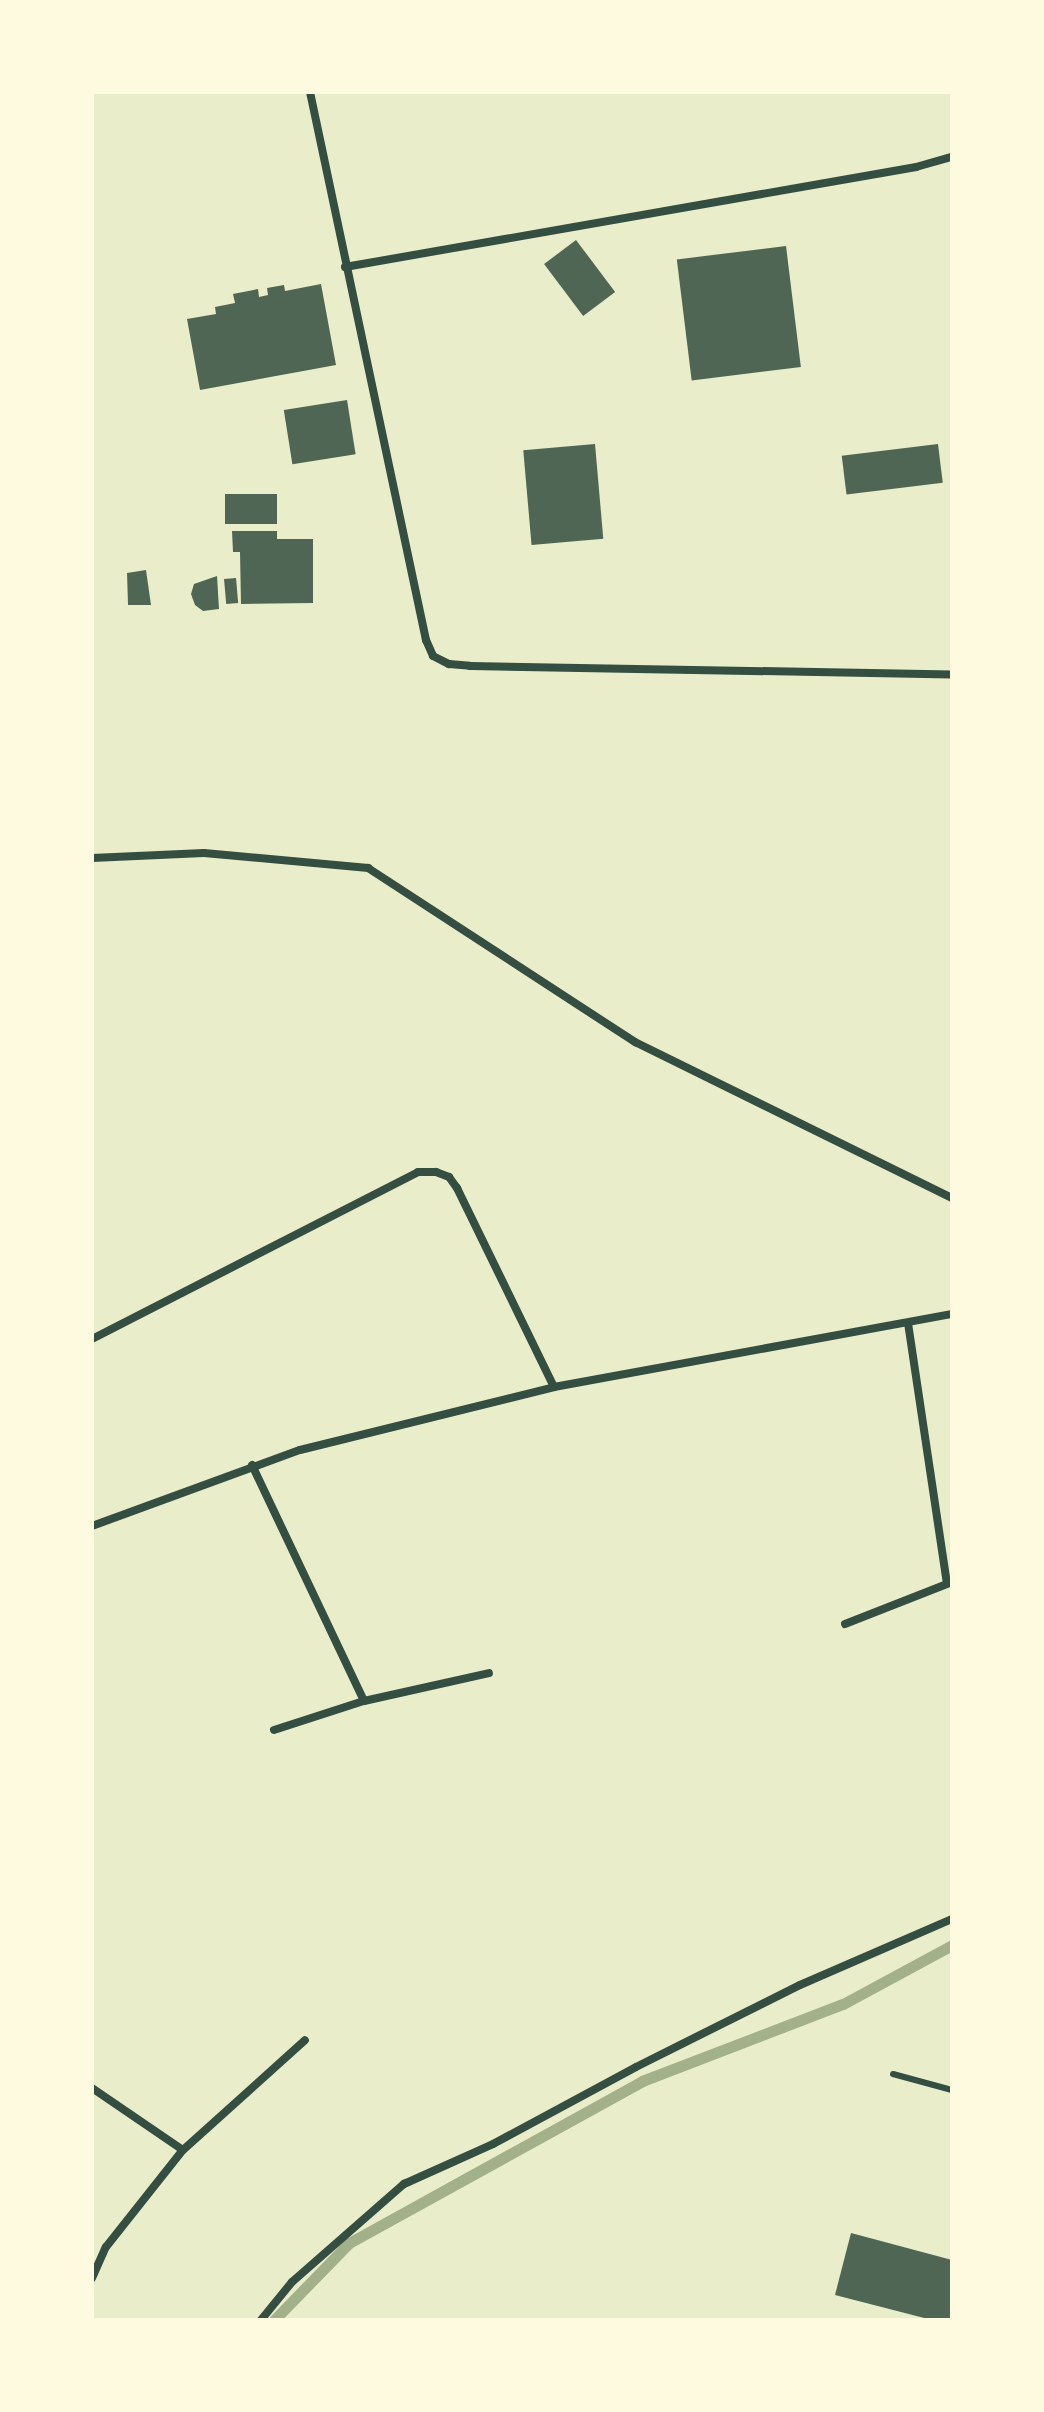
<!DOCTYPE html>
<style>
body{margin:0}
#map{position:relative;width:1044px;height:2412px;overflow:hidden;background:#e9edc9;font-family:"Exo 2",sans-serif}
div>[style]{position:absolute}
.stream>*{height:11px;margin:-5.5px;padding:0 5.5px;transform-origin:5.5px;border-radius:5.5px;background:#a3b18a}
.building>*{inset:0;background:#4f6655;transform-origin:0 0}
.service>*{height:6px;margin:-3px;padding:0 3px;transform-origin:3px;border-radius:3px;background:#344e41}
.minor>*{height:8px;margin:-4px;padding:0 4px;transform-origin:4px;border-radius:4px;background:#344e41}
span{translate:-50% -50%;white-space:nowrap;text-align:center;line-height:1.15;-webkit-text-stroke:6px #fefae0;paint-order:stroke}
.frame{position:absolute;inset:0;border:94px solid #fefae0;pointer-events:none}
</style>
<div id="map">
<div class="stream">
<i style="left:274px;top:2320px;width:107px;rotate:-45.8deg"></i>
<i style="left:349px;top:2243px;width:335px;rotate:-28.9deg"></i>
<i style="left:642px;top:2081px;width:215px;rotate:-21deg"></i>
<i style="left:843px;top:2004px;width:124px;rotate:-28.4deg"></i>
</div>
<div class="building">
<i style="left:576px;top:240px;width:65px;height:40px;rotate:53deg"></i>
<i style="left:786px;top:246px;width:122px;height:110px;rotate:83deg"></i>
<i style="clip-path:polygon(321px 284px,336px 365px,200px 390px,187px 319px,216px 314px,215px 307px,235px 303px,233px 294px,258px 289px,259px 297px,268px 295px,267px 288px,284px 285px,285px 291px)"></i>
<i style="left:347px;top:400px;width:55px;height:64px;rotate:81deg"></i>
<i style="left:595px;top:444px;width:95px;height:72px;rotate:85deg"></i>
<i style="left:938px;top:444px;width:39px;height:97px;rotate:83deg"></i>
<i style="left:225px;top:494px;width:52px;height:30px"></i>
<i style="clip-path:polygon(232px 531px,277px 531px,277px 539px,313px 539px,313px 603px,241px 604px,240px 552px,233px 552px)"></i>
<i style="clip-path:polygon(146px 570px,151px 605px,128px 605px,127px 573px)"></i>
<i style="clip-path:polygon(217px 576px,219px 609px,203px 611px,195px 605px,191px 594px,194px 584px)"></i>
<i style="left:236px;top:578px;width:25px;height:12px;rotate:85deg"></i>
<i style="clip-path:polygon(851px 2233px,952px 2260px,952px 2320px,932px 2320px,835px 2295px)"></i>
</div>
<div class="service">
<i style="left:893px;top:2074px;width:61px;rotate:15.2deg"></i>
</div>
<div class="minor">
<i style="left:310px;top:92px;width:560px;rotate:78.05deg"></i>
<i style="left:426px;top:640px;width:17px;rotate:66deg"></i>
<i style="left:433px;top:656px;width:18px;rotate:27deg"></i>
<i style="left:449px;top:664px;width:21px;rotate:5deg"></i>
<i style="left:470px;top:666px;width:482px;rotate:1deg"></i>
<i style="left:345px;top:267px;width:580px;rotate:-9.93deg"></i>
<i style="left:916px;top:167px;width:37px;rotate:-16deg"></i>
<i style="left:92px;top:858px;width:112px;rotate:-2.6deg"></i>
<i style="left:204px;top:853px;width:165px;rotate:5.2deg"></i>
<i style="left:368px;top:868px;width:319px;rotate:33.1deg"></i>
<i style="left:635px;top:1042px;width:353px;rotate:26.2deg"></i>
<i style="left:908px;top:1323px;width:263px;rotate:81.5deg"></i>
<i style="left:92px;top:1339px;width:366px;rotate:-27.1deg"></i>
<i style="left:418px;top:1172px;width:18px"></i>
<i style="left:436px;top:1172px;width:14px;rotate:21deg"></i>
<i style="left:449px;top:1177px;width:14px;rotate:54deg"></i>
<i style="left:457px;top:1188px;width:221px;rotate:64deg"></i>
<i style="left:252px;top:1465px;width:261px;rotate:64.6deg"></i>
<i style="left:92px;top:1526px;width:221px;rotate:-20.1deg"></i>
<i style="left:300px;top:1450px;width:262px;rotate:-13.9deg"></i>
<i style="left:554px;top:1387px;width:405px;rotate:-10.4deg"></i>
<i style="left:845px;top:1624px;width:115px;rotate:-21.4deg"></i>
<i style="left:274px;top:1730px;width:95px;rotate:-17.9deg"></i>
<i style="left:364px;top:1701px;width:128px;rotate:-12.6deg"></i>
<i style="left:92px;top:2088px;width:110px;rotate:34.3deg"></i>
<i style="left:92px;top:2278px;width:34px;rotate:-66deg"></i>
<i style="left:106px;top:2247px;width:124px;rotate:-51.6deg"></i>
<i style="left:183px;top:2150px;width:164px;rotate:-42deg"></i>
<i style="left:261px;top:2320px;width:49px;rotate:-50.8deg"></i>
<i style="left:292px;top:2282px;width:149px;rotate:-41.2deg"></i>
<i style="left:404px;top:2184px;width:98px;rotate:-24.2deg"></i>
<i style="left:493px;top:2144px;width:162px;rotate:-28.3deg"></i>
<i style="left:636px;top:2067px;width:183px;rotate:-26.6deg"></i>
<i style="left:800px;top:1985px;width:166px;rotate:-23.5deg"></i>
</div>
<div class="frame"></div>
</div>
